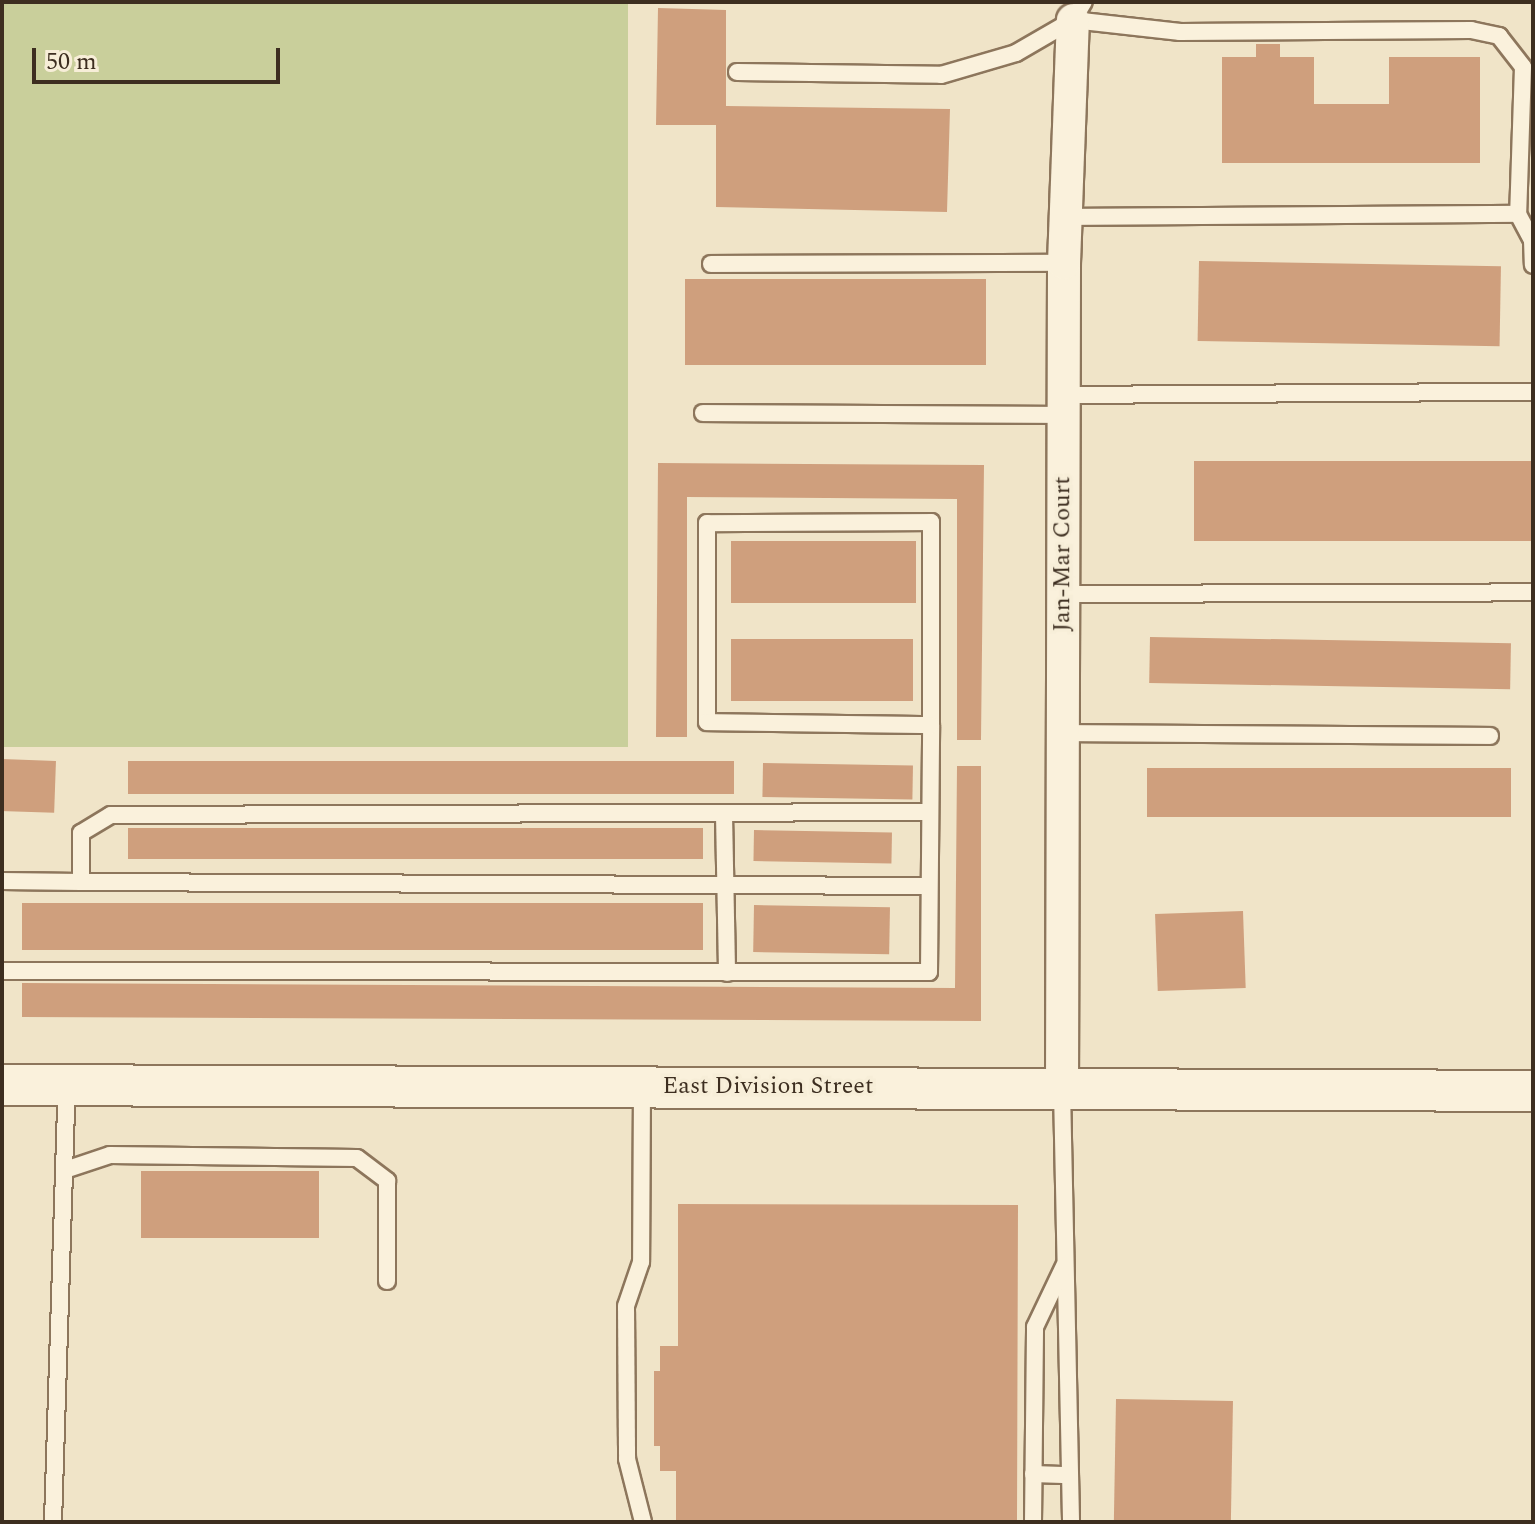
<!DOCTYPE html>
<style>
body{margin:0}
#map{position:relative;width:1535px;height:1524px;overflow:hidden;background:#f0e4c8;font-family:Spectral,serif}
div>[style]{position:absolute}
.green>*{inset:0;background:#c9cf9b;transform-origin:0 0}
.building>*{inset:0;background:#cf9f7d;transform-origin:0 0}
.roads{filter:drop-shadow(2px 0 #8d765c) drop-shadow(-2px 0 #8d765c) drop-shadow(0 2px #8d765c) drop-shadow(0 -2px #8d765c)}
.service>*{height:16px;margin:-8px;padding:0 8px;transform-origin:8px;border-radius:8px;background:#faf1dc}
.minor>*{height:32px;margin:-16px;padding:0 16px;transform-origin:16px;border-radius:16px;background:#faf1dc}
.tertiary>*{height:40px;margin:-20px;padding:0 20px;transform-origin:20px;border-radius:20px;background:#faf1dc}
span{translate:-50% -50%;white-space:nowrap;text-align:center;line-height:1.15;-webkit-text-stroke:7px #f7eed8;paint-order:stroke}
.street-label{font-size:24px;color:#3d2e20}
.frame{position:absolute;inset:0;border:4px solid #3d2e20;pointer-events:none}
.scale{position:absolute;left:32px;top:48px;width:248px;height:36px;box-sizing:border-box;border:4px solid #3d2e20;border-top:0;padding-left:10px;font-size:24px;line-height:28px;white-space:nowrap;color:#3d2e20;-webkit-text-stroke:6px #f7eed8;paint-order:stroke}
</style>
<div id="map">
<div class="green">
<i style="left:2px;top:2px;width:626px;height:745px"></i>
</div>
<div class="building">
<i style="clip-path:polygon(658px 8px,726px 10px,726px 106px,950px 109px,947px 212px,716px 207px,716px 125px,656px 125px)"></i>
<i style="clip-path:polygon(1256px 44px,1280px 44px,1280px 57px,1314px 57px,1314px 104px,1389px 104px,1389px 57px,1480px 57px,1480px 163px,1222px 163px,1222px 57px,1256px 57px)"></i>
<i style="left:1199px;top:261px;width:302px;height:80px;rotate:1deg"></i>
<i style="left:986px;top:279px;width:86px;height:301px;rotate:90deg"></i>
<i style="left:1533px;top:461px;width:80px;height:339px;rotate:90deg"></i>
<i style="clip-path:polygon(658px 463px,984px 465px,981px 740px,957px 740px,957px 499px,687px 497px,687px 737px,656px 737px)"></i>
<i style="left:731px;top:541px;width:185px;height:62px"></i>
<i style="left:1150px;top:637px;width:361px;height:46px;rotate:1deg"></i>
<i style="left:731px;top:639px;width:182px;height:62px"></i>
<i style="left:2px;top:759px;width:54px;height:52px;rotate:2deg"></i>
<i style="left:128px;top:761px;width:606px;height:33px"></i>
<i style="left:763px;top:763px;width:150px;height:34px;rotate:1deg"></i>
<i style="clip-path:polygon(957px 766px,981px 766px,981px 1021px,22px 1017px,22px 983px,955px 988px)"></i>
<i style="left:1147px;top:768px;width:364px;height:49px"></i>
<i style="left:128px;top:828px;width:575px;height:31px"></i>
<i style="left:754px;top:830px;width:138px;height:31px;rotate:1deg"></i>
<i style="left:22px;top:903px;width:681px;height:47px"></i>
<i style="left:754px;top:905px;width:136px;height:47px;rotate:1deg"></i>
<i style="left:1243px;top:911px;width:77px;height:88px;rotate:88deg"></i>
<i style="left:319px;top:1171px;width:67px;height:178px;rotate:90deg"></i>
<i style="clip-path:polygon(678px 1204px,1018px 1205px,1017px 1522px,676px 1522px,676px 1471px,660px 1471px,660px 1446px,654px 1446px,654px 1371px,660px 1371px,660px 1346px,678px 1346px)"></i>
<i style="left:1116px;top:1399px;width:117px;height:123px;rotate:1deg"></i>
</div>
<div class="roads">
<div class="service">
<i style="left:1073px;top:20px;width:108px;rotate:6.4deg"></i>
<i style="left:1180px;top:32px;width:291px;rotate:-0.4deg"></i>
<i style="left:1471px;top:30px;width:29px;rotate:12deg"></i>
<i style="left:1499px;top:36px;width:39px;rotate:52deg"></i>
<i style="left:1523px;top:67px;width:147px;rotate:91.9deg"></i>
<i style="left:737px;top:72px;width:204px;rotate:0.8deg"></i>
<i style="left:941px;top:75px;width:78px;rotate:-16.3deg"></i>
<i style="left:1016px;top:53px;width:66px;rotate:-30.1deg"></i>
<i style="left:1073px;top:20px;width:21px;rotate:-59deg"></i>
<i style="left:1066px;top:217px;width:452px;rotate:-0.4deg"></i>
<i style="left:1518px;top:214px;width:30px;rotate:62deg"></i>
<i style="left:1532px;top:240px;width:25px;rotate:88deg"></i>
<i style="left:711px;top:264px;width:353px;rotate:-0.2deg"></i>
<i style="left:1063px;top:395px;width:470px;rotate:-0.4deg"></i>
<i style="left:703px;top:413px;width:360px;rotate:0.3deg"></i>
<i style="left:1063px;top:594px;width:470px;rotate:-0.2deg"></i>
<i style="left:1063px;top:733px;width:427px;rotate:0.4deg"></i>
<i style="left:724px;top:814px;width:159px;rotate:88.9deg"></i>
<i style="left:2px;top:881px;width:79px;rotate:0.7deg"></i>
<i style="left:81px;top:882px;width:49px;rotate:-90deg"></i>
<i style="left:81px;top:833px;width:35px;rotate:-31deg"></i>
<i style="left:111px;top:815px;width:819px;rotate:-0.21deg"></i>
<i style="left:81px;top:882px;width:848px;rotate:0.27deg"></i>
<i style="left:2px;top:971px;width:927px;rotate:0.06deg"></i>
<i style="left:929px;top:972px;width:247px;rotate:-89.5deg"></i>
<i style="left:931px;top:725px;width:203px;rotate:-90deg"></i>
<i style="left:931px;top:522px;width:224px;rotate:179.7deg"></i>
<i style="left:707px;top:523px;width:199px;rotate:90deg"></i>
<i style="left:707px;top:722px;width:224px;rotate:0.8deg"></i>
<i style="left:642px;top:1088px;width:174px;rotate:90.3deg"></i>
<i style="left:641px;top:1262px;width:46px;rotate:108.8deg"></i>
<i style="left:626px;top:1306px;width:153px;rotate:89.6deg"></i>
<i style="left:627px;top:1459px;width:65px;rotate:75.7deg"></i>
<i style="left:1062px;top:1090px;width:432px;rotate:88.8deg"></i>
<i style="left:65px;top:1170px;width:47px;rotate:-18.4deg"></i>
<i style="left:110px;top:1155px;width:247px;rotate:0.7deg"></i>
<i style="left:357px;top:1158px;width:38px;rotate:37deg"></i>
<i style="left:387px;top:1181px;width:100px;rotate:90deg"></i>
<i style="left:1033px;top:1474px;width:37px;rotate:2deg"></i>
<i style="left:53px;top:1522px;width:435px;rotate:-88.2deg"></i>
<i style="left:1033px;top:1522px;width:195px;rotate:-89.4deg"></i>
<i style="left:1035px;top:1327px;width:68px;rotate:-64.6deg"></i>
</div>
<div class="minor">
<i style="left:1062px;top:1088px;width:825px;rotate:-89.86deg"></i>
<i style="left:1064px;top:263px;width:243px;rotate:-87.9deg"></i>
</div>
<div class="tertiary">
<i style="left:2px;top:1085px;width:1531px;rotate:0.22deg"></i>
</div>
</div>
<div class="street-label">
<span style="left:1063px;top:554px;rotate:-90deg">Jan-Mar Court</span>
<span style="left:768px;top:1087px">East Division Street</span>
</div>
<div class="frame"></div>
<div class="scale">50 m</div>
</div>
